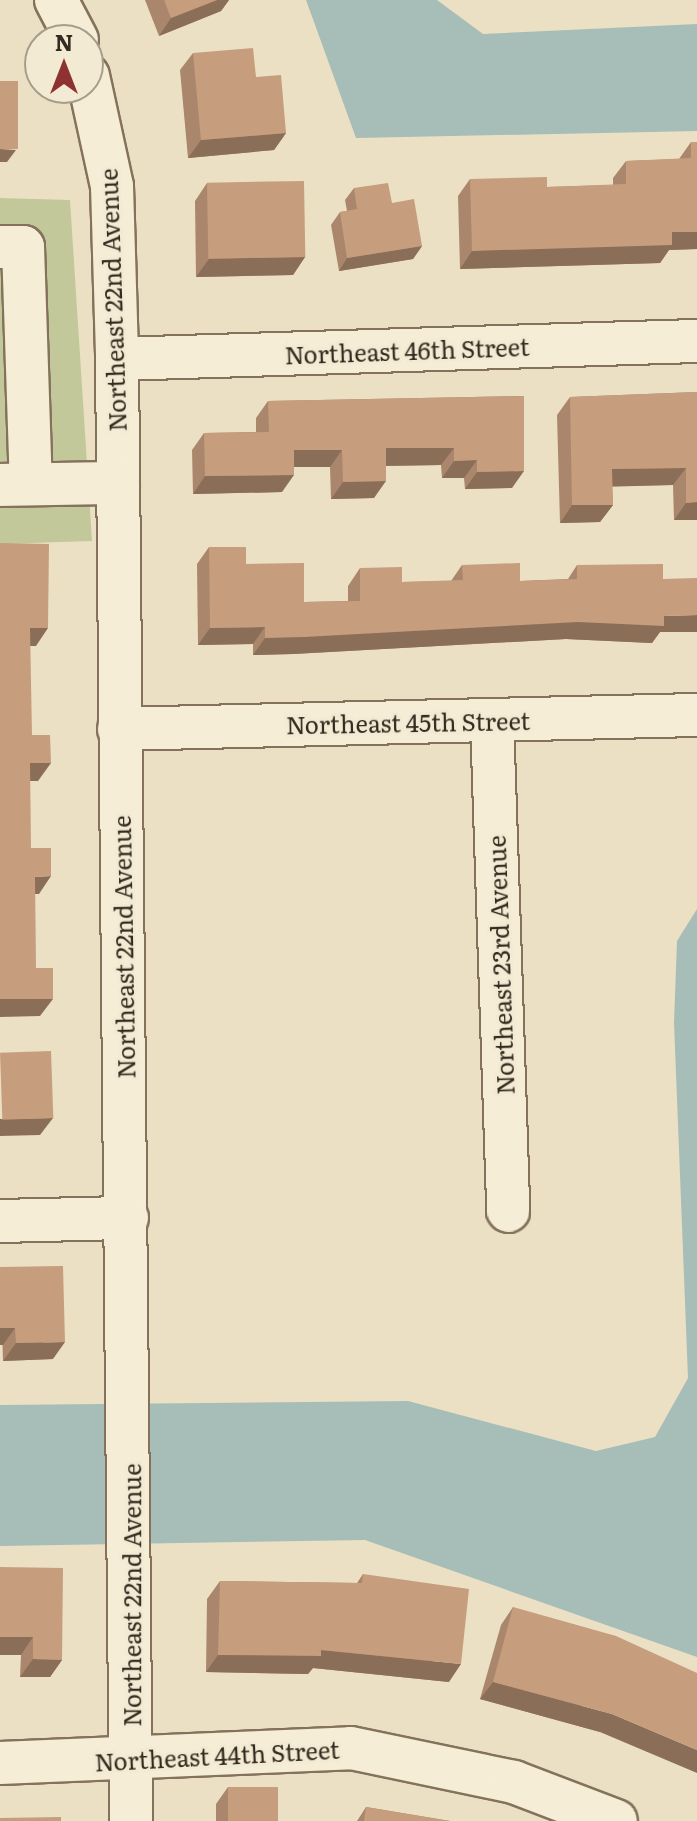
<!DOCTYPE html>
<style>
body{margin:0}
#map{position:relative;width:697px;height:1821px;overflow:hidden;background:#ebe0c4;font-family:Literata,serif}
div>[style]{position:absolute}
.green>*{inset:0;background:#c2c899}
.water>*{inset:0;background:#a6beb7}
.roads{filter:drop-shadow(2px 0 #84725c) drop-shadow(-2px 0 #84725c) drop-shadow(0 2px #84725c) drop-shadow(0 -2px #84725c)}
.minor>*{height:42px;margin:-21px;padding:0 21px;transform-origin:21px;border-radius:21px;background:#f6edd7}
.wall>*{inset:0;background:#aa876c}
.shaded-wall>*{inset:0;background:#8b6e58}
.building>*{inset:0;background:#c69d7d;transform-origin:0 0}
span{translate:-50% -50%;white-space:nowrap;text-align:center;line-height:1.15;-webkit-text-stroke:6px #f3ead3;paint-order:stroke}
.street-label{font-size:24px;color:#352a1f}
.north{position:absolute;left:24px;top:24px;width:80px;height:80px;box-sizing:border-box;background:#f3ead3;border:2px solid #a79d8b;border-radius:50%;rotate:0deg;font-size:22px;font-weight:700;line-height:32px;text-align:center;color:#352a1f}
.north::after{content:'';display:block;margin:auto;width:28px;height:36px;background:#8e3231;clip-path:polygon(50% 0,100% 100%,50% 72%,0 100%)}
</style>
<div id="map">
<div class="green">
<i style="clip-path:polygon(0 198px,70px 200px,92px 541px,0 544px)"></i>
</div>
<div class="water">
<i style="clip-path:polygon(306px 0,437px 0,483px 34px,697px 24px,697px 131px,356px 138px)"></i>
<i style="clip-path:polygon(697px 909px,697px 1657px,365px 1540px,0 1546px,0 1405px,408px 1401px,596px 1451px,655px 1437px,688px 1378px,674px 1023px,677px 941px)"></i>
</div>
<div class="roads">
<div class="minor">
<i style="left:56px;top:0;width:45px;rotate:62.3deg"></i>
<i style="left:88px;top:76px;width:113px;rotate:77.7deg"></i>
<i style="left:112px;top:186px;width:173px;rotate:88.3deg"></i>
<i style="left:117px;top:359px;width:1462px;rotate:89.45deg"></i>
<i style="left:0;top:247px;width:23px"></i>
<i style="left:23px;top:247px;width:237px;rotate:88.1deg"></i>
<i style="left:117px;top:359px;width:580px;rotate:-1.78deg"></i>
<i style="left:0;top:485px;width:118px;rotate:-1deg"></i>
<i style="left:492px;top:720px;width:491px;rotate:88.1deg"></i>
<i style="left:119px;top:729px;width:578px;rotate:-1.39deg"></i>
<i style="left:0;top:1221px;width:127px;rotate:-1.4deg"></i>
<i style="left:0;top:1763px;width:351px;rotate:-2.4deg"></i>
<i style="left:351px;top:1748px;width:167px;rotate:11.8deg"></i>
<i style="left:514px;top:1782px;width:109px;rotate:20.9deg"></i>
</div>
</div>
<div class="wall">
<i style="clip-path:polygon(145px 0,229px 0,221px 11px,159px 36px)"></i>
<i style="clip-path:polygon(193px 53px,256px 77px,286px 133px,274px 150px,188px 158px,180px 70px)"></i>
<i style="clip-path:polygon(691px 142px,697px 142px,697px 249px,669px 250px,660px 263px,460px 269px,458px 196px,470px 179px,547px 187px,613px 185px,613px 178px,626px 161px,679px 159px)"></i>
<i style="clip-path:polygon(207px 183px,305px 257px,293px 275px,196px 277px,195px 201px)"></i>
<i style="clip-path:polygon(354px 188px,392px 203px,422px 246px,413px 259px,339px 271px,331px 225px,340px 212px,347px 211px,345px 200px)"></i>
<i style="clip-path:polygon(697px 392px,697px 520px,674px 520px,673px 485px,612px 486px,613px 505px,600px 522px,560px 523px,557px 415px,570px 397px)"></i>
<i style="clip-path:polygon(524px 396px,512px 488px,465px 489px,464px 478px,442px 478px,441px 465px,386px 466px,374px 498px,331px 499px,330px 467px,294px 467px,282px 492px,193px 494px,192px 450px,204px 433px,256px 432px,256px 418px,268px 401px)"></i>
<i style="clip-path:polygon(209px 547px,246px 564px,304px 602px,348px 601px,348px 586px,360px 568px,402px 582px,451px 581px,462px 565px,520px 581px,568px 579px,577px 565px,660px 632px,652px 643px,566px 639px,293px 654px,253px 655px,253px 644px,198px 645px,197px 564px)"></i>
<i style="clip-path:polygon(0 1267px,53px 1359px,3px 1361px)"></i>
<i style="clip-path:polygon(0 1567px,62px 1660px,50px 1677px,20px 1677px,21px 1655px)"></i>
<i style="clip-path:polygon(363px 1574px,449px 1682px,313px 1668px,308px 1674px,206px 1672px,207px 1599px,220px 1581px,357px 1583px)"></i>
<i style="clip-path:polygon(513px 1607px,600px 1732px,480px 1699px,501px 1625px)"></i>
<i style="clip-path:polygon(228px 1787px,278px 1821px,216px 1821px,216px 1804px)"></i>
<i style="clip-path:polygon(366px 1807px,450px 1821px,357px 1821px)"></i>
</div>
<div class="shaded-wall">
<i style="clip-path:polygon(217px 0,229px 0,221px 11px,159px 36px,171px 18px)"></i>
<i style="clip-path:polygon(286px 133px,274px 150px,188px 158px,201px 140px)"></i>
<i style="clip-path:polygon(0 149px,16px 150px,7px 162px,0 162px)"></i>
<i style="clip-path:polygon(672px 232px,697px 232px,697px 249px,669px 250px,660px 263px,460px 269px,472px 251px)"></i>
<i style="clip-path:polygon(422px 246px,413px 259px,339px 271px,347px 258px)"></i>
<i style="clip-path:polygon(305px 257px,293px 275px,196px 277px,209px 259px)"></i>
<i style="clip-path:polygon(386px 448px,454px 448px,441px 465px,373px 466px)"></i>
<i style="clip-path:polygon(294px 450px,342px 450px,330px 467px,281px 467px)"></i>
<i style="clip-path:polygon(477px 460px,464px 478px,442px 478px,454px 461px)"></i>
<i style="clip-path:polygon(686px 468px,673px 485px,599px 487px,612px 469px)"></i>
<i style="clip-path:polygon(524px 471px,512px 488px,465px 489px,477px 472px)"></i>
<i style="clip-path:polygon(294px 475px,282px 492px,193px 494px,205px 476px)"></i>
<i style="clip-path:polygon(386px 481px,374px 498px,331px 499px,343px 482px)"></i>
<i style="clip-path:polygon(697px 502px,697px 520px,674px 520px,686px 503px)"></i>
<i style="clip-path:polygon(572px 505px,613px 505px,600px 522px,560px 523px)"></i>
<i style="clip-path:polygon(697px 615px,697px 632px,660px 632px,652px 643px,566px 639px,293px 654px,253px 655px,265px 638px,664px 616px)"></i>
<i style="clip-path:polygon(265px 627px,253px 644px,198px 645px,210px 628px)"></i>
<i style="clip-path:polygon(30px 628px,48px 628px,36px 646px,18px 646px)"></i>
<i style="clip-path:polygon(30px 763px,51px 763px,38px 781px,17px 781px)"></i>
<i style="clip-path:polygon(51px 876px,39px 894px,23px 894px,35px 877px)"></i>
<i style="clip-path:polygon(0 999px,53px 999px,40px 1016px,0 1017px)"></i>
<i style="clip-path:polygon(53px 1118px,40px 1135px,0 1136px,0 1119px)"></i>
<i style="clip-path:polygon(0 1328px,15px 1328px,3px 1345px,0 1345px)"></i>
<i style="clip-path:polygon(65px 1342px,53px 1359px,3px 1361px,16px 1343px)"></i>
<i style="clip-path:polygon(0 1637px,33px 1637px,21px 1655px,0 1655px)"></i>
<i style="clip-path:polygon(321px 1650px,461px 1664px,449px 1682px,313px 1668px,308px 1674px,206px 1672px,218px 1655px)"></i>
<i style="clip-path:polygon(33px 1659px,62px 1660px,50px 1677px,20px 1677px)"></i>
<i style="clip-path:polygon(493px 1682px,612px 1714px,697px 1750px,697px 1773px,600px 1732px,480px 1699px)"></i>
</div>
<div class="building">
<i style="clip-path:polygon(164px 0,217px 0,171px 18px)"></i>
<i style="clip-path:polygon(253px 48px,256px 77px,281px 75px,286px 133px,201px 140px,193px 53px)"></i>
<i style="left:0;top:81px;width:18px;height:68px"></i>
<i style="clip-path:polygon(691px 142px,697px 142px,697px 232px,672px 232px,672px 245px,472px 251px,470px 179px,547px 177px,547px 187px,626px 184px,626px 161px,691px 158px)"></i>
<i style="left:304px;top:181px;width:76px;height:97px;rotate:89deg"></i>
<i style="clip-path:polygon(388px 183px,392px 203px,414px 199px,422px 246px,347px 258px,340px 212px,357px 209px,354px 188px)"></i>
<i style="clip-path:polygon(697px 392px,697px 502px,686px 503px,686px 468px,612px 469px,613px 505px,572px 505px,570px 397px)"></i>
<i style="clip-path:polygon(524px 396px,524px 471px,477px 472px,477px 460px,454px 461px,454px 448px,386px 448px,386px 481px,343px 482px,342px 450px,294px 450px,294px 475px,205px 476px,204px 433px,269px 432px,268px 401px)"></i>
<i style="clip-path:polygon(0 543px,49px 544px,48px 628px,30px 628px,32px 735px,50px 735px,51px 763px,30px 763px,31px 848px,51px 848px,51px 876px,35px 877px,36px 968px,53px 968px,53px 999px,0 999px)"></i>
<i style="clip-path:polygon(209px 547px,246px 547px,246px 564px,304px 563px,304px 602px,360px 601px,360px 568px,402px 567px,402px 582px,463px 580px,462px 565px,520px 563px,520px 581px,577px 579px,577px 565px,663px 564px,663px 579px,697px 578px,697px 615px,664px 616px,664px 626px,578px 622px,304px 637px,265px 638px,265px 627px,210px 628px)"></i>
<i style="left:51px;top:1051px;width:67px;height:51px;rotate:88deg"></i>
<i style="clip-path:polygon(63px 1266px,65px 1342px,16px 1343px,15px 1328px,0 1328px,0 1267px)"></i>
<i style="clip-path:polygon(0 1567px,63px 1568px,62px 1660px,33px 1659px,33px 1637px,0 1637px)"></i>
<i style="clip-path:polygon(363px 1574px,469px 1589px,461px 1664px,321px 1650px,321px 1656px,218px 1655px,220px 1581px,362px 1583px)"></i>
<i style="clip-path:polygon(513px 1607px,616px 1636px,697px 1673px,697px 1750px,612px 1714px,493px 1682px)"></i>
<i style="left:228px;top:1787px;width:50px;height:34px"></i>
<i style="clip-path:polygon(366px 1807px,450px 1821px,364px 1821px)"></i>
<i style="clip-path:polygon(61px 1817px,61px 1821px,0 1821px,0 1818px)"></i>
</div>
<div class="street-label">
<span style="left:112px;top:300px;rotate:-92deg">Northeast 22nd Avenue</span>
<span style="left:407px;top:350px;rotate:-2deg">Northeast 46th Street</span>
<span style="left:408px;top:722px;rotate:-1deg">Northeast 45th Street</span>
<span style="left:123px;top:947px;rotate:-91deg">Northeast 22nd Avenue</span>
<span style="left:500px;top:965px;rotate:-92deg">Northeast 23rd Avenue</span>
<span style="left:131px;top:1595px;rotate:-90deg">Northeast 22nd Avenue</span>
<span style="left:217px;top:1755px;rotate:-3deg">Northeast 44th Street</span>
</div>
<div class="north">N</div>
</div>
